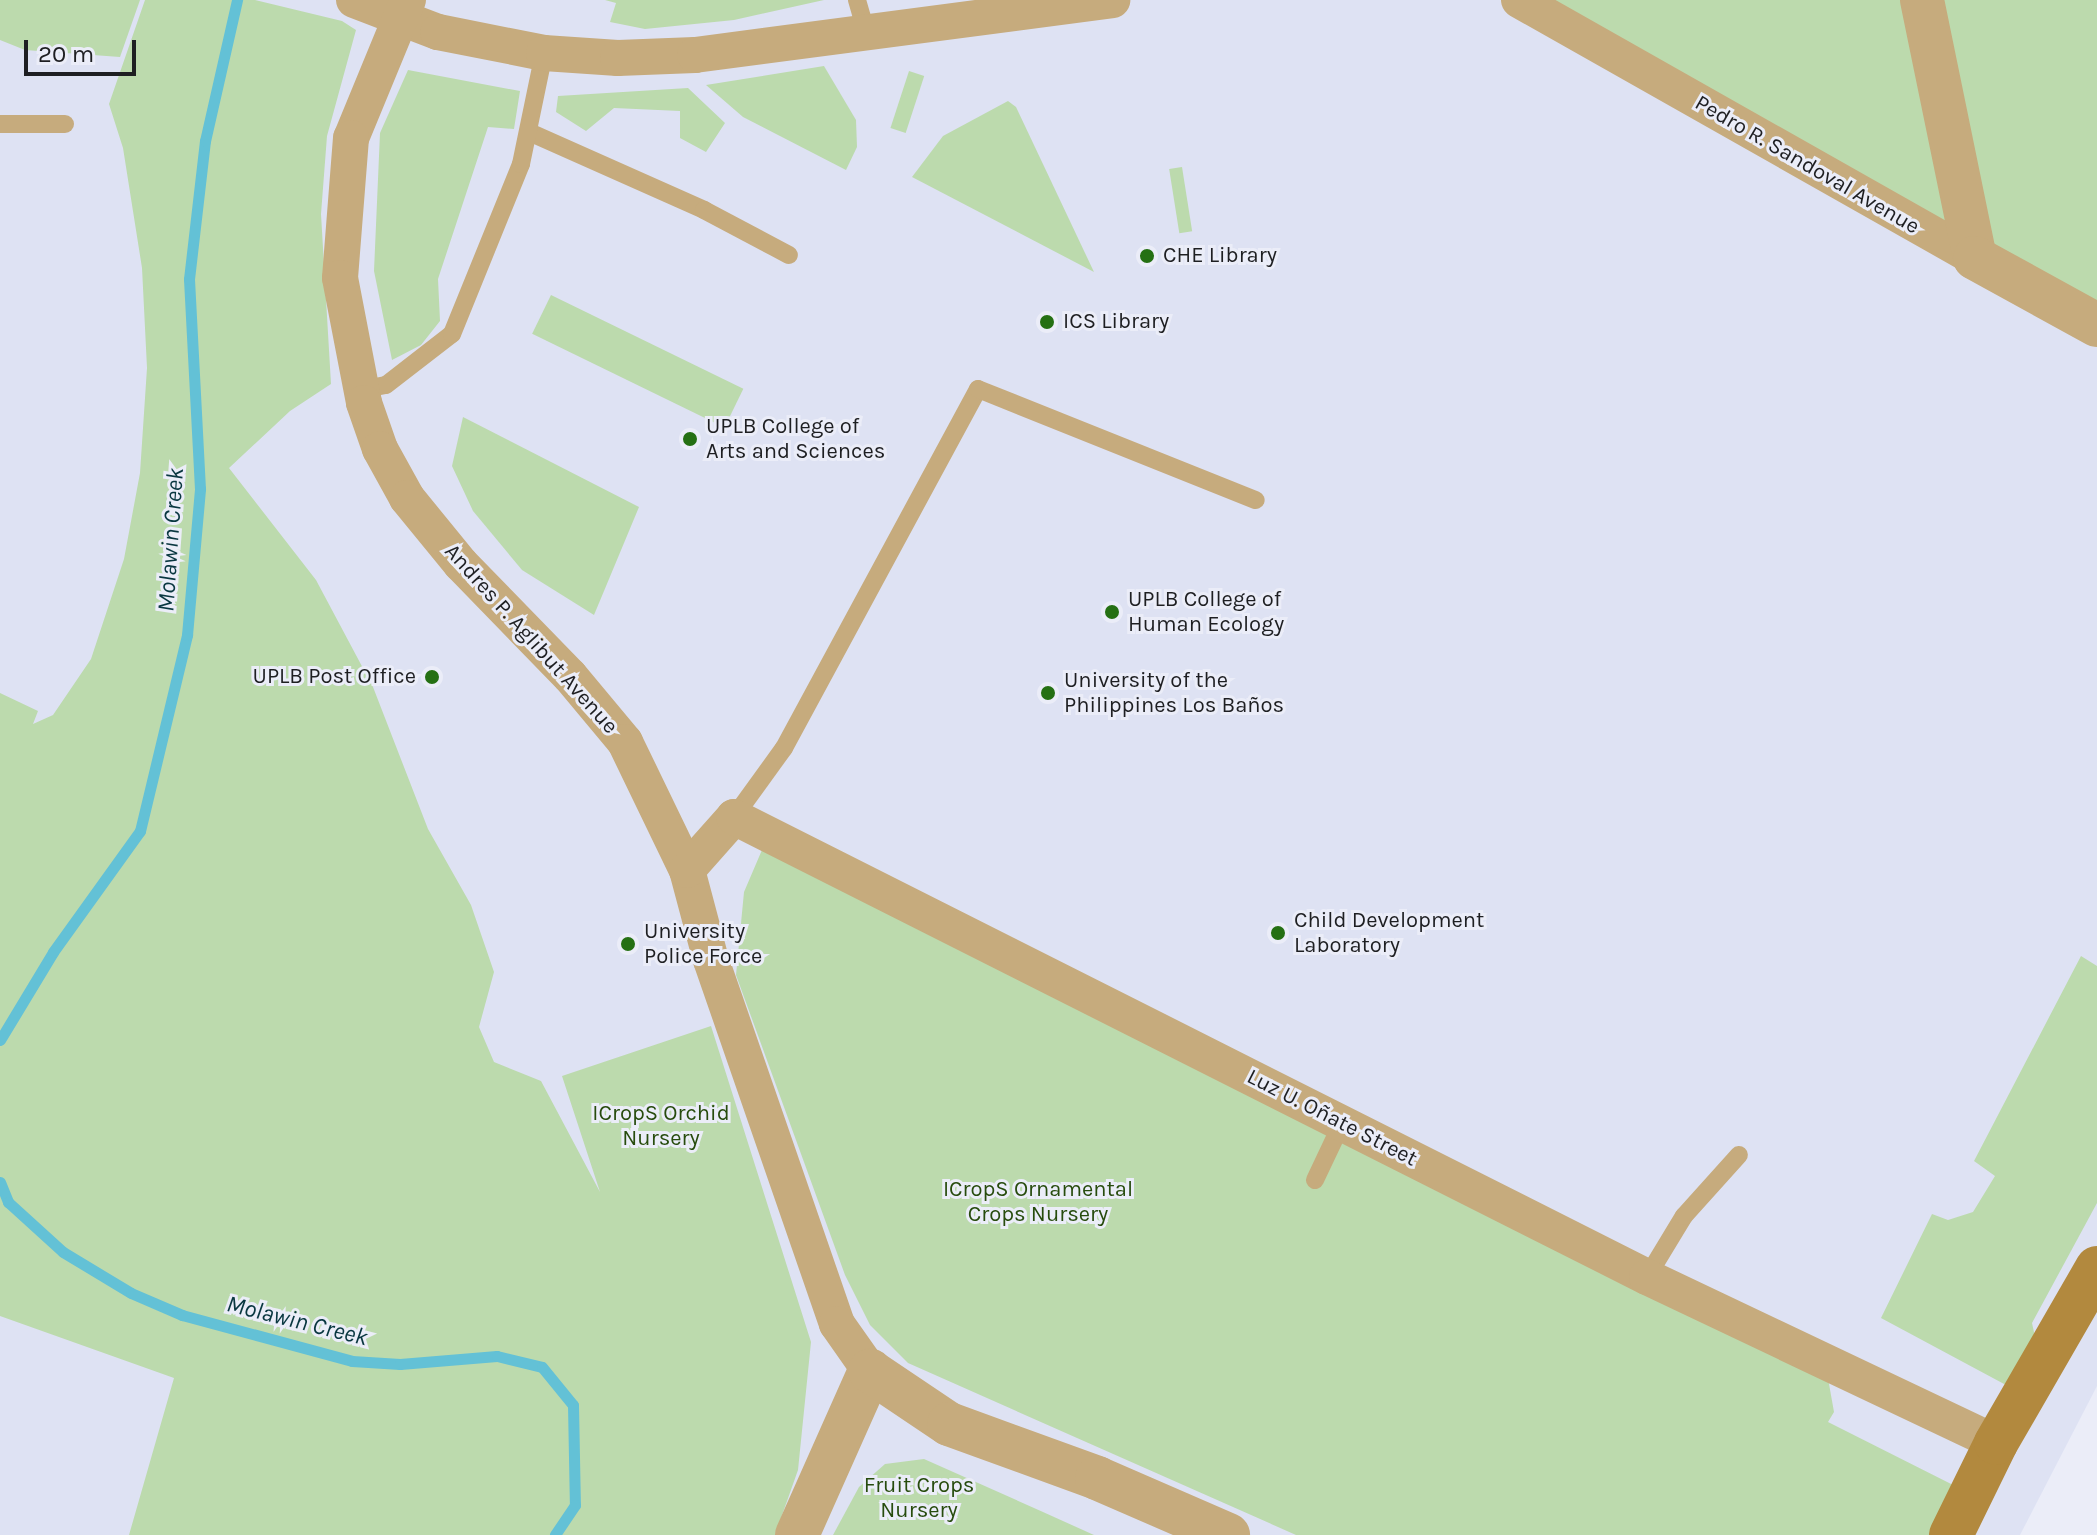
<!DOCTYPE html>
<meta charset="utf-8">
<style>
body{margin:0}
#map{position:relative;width:2097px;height:1535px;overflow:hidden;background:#ebedf8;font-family:Karla,sans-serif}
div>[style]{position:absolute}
.built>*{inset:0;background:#dee2f3}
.green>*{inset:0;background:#bcdaad;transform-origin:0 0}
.stream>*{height:11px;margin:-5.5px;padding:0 5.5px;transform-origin:5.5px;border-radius:5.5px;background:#63c1d6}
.service>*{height:18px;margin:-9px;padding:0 9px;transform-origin:9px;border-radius:9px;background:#c6ab7d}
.minor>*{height:36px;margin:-18px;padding:0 18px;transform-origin:18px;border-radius:18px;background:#c6ab7d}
.tertiary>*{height:44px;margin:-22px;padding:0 22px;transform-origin:22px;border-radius:22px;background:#c6ab7d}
.secondary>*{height:44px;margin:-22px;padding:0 22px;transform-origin:22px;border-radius:22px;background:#b2893e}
.dots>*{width:22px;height:22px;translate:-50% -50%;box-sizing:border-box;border:4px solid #ebedf8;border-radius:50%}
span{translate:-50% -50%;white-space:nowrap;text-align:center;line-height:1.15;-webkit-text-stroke:6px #ebedf8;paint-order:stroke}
.street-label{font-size:22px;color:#1e1f22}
.poi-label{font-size:22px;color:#1e1f22}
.left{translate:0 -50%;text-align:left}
.right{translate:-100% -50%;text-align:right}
.park-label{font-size:22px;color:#274c0d}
.water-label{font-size:24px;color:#093740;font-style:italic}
.scale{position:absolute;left:24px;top:40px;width:112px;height:36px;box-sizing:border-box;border:4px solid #1e1f22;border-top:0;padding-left:10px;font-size:24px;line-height:28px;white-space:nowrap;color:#1e1f22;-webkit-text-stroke:6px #ebedf8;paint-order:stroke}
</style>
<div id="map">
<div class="built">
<i style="clip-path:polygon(0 0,2097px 0,2097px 1386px,2020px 1535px,0 1535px)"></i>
</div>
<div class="green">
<i style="clip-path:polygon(0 0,140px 0,120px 57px,25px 50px,0 40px)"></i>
<i style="clip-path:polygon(145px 0,255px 0,342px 21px,356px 30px,327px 136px,321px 214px,331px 384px,290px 411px,229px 468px,316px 580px,373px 687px,428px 829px,471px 905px,494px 972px,479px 1027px,494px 1062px,541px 1081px,600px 1192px,562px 1076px,711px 1026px,811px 1342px,798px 1470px,775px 1535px,129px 1535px,174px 1378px,0 1316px,0 693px,38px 711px,33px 724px,53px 715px,91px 659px,124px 559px,140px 473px,147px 368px,142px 268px,123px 148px,109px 104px)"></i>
<i style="clip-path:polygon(605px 0,824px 0,734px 20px,645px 29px,610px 22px,616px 3px)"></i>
<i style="clip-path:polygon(1528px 0,2097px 0,2097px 318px)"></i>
<i style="clip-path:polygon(824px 66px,856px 120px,857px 147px,846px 170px,743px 117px,706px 85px)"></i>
<i style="clip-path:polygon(408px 70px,520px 91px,514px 129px,488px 127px,438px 279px,440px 321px,421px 345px,392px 360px,374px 271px,380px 133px)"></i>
<i style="left:909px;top:71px;width:16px;height:60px;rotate:18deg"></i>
<i style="clip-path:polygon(688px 88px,725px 123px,706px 152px,680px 138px,680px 111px,614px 108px,586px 131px,556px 112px,558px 96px)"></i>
<i style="clip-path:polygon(1008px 101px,1016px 107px,1094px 272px,912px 177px,943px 136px)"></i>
<i style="left:1182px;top:167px;width:65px;height:13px;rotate:81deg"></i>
<i style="left:551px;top:295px;width:214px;height:43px;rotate:26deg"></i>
<i style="clip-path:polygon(463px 417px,639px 507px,594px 615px,522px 570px,473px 511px,452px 466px)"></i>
<i style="clip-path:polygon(765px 843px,1826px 1367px,1834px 1412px,1828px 1422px,1969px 1493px,1946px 1535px,1296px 1535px,908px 1363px,870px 1325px,845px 1275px,736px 975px,744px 892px)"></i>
<i style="clip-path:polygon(2081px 956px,2097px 966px,2097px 1203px,2032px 1323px,2039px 1355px,2019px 1392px,1881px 1318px,1932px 1214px,1948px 1220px,1973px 1212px,1995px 1176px,1974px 1161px)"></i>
<i style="clip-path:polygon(924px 1459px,1043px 1512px,1094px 1535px,833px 1535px,859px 1487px,885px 1464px)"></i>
</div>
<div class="stream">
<i style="left:0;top:1040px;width:103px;rotate:-58.9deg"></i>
<i style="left:53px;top:952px;width:149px;rotate:-54.3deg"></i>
<i style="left:140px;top:831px;width:202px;rotate:-76.5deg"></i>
<i style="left:187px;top:635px;width:147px;rotate:-84.9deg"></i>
<i style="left:200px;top:489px;width:210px;rotate:-93deg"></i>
<i style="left:189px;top:279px;width:139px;rotate:-83.4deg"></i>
<i style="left:205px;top:141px;width:145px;rotate:-77.2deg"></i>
<i style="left:0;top:1182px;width:22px;rotate:68deg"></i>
<i style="left:8px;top:1202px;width:74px;rotate:42.3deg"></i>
<i style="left:63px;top:1252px;width:79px;rotate:31.1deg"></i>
<i style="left:131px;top:1293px;width:56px;rotate:23.3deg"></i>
<i style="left:182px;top:1315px;width:176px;rotate:15.1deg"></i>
<i style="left:352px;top:1361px;width:48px;rotate:3.6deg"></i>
<i style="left:400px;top:1364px;width:97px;rotate:-4.7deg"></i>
<i style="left:497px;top:1356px;width:46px;rotate:13.7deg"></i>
<i style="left:542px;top:1367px;width:49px;rotate:50.8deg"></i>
<i style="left:573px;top:1405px;width:100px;rotate:88.9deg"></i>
<i style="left:575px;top:1505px;width:36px;rotate:124deg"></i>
</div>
<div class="service">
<i style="left:857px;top:0;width:33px;rotate:74deg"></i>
<i style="left:0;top:124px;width:65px"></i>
<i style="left:529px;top:132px;width:192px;rotate:24deg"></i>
<i style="left:704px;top:210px;width:96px;rotate:27.9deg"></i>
<i style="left:360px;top:390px;width:26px;rotate:-11deg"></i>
<i style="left:386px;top:385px;width:83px;rotate:-37.7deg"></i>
<i style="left:452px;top:334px;width:183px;rotate:-67.9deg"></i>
<i style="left:521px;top:164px;width:113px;rotate:-78.3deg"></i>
<i style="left:734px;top:817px;width:85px;rotate:-54.1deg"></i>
<i style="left:784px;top:748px;width:408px;rotate:-61.6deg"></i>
<i style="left:978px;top:389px;width:299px;rotate:21.8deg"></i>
<i style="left:1315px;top:1180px;width:61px;rotate:-64.7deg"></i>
<i style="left:1647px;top:1277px;width:71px;rotate:-58.8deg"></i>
<i style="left:1684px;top:1216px;width:82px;rotate:-48deg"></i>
</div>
<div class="minor">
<i style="left:354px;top:0;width:90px;rotate:20.9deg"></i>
<i style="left:438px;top:32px;width:108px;rotate:11.2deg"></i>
<i style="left:544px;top:53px;width:74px;rotate:3.9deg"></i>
<i style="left:618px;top:58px;width:77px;rotate:-2.2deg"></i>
<i style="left:695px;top:55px;width:421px;rotate:-7.5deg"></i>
<i style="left:408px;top:0;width:149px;rotate:112.4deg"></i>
<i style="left:351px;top:138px;width:140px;rotate:94.5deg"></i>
<i style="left:340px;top:278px;width:127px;rotate:79.1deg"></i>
<i style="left:364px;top:403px;width:49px;rotate:70.8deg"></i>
<i style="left:380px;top:449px;width:56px;rotate:61.1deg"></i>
<i style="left:407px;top:498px;width:85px;rotate:50.7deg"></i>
<i style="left:461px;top:564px;width:156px;rotate:45.8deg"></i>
<i style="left:570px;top:676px;width:86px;rotate:50.2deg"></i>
<i style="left:625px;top:742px;width:142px;rotate:64.2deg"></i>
<i style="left:687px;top:870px;width:93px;rotate:75.1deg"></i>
<i style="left:711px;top:960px;width:385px;rotate:70.9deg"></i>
<i style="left:837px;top:1324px;width:57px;rotate:54.9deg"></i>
<i style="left:1519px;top:0;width:524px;rotate:29.5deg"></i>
<i style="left:687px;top:870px;width:71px;rotate:-48.4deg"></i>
<i style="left:734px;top:817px;width:1022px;rotate:26.74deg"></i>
<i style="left:1647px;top:1277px;width:386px;rotate:25.4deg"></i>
</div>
<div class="tertiary">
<i style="left:1922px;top:0;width:263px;rotate:78.4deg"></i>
<i style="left:1975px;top:258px;width:139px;rotate:28.8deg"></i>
<i style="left:797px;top:1535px;width:180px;rotate:-66deg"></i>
<i style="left:870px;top:1371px;width:95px;rotate:33.9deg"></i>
<i style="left:949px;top:1424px;width:158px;rotate:20deg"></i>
<i style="left:1097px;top:1478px;width:143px;rotate:23.5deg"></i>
</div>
<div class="secondary">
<i style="left:1951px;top:1535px;width:102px;rotate:-63.9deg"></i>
<i style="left:1996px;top:1443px;width:202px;rotate:-60deg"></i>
</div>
<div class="dots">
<i style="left:1147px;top:256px;background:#257013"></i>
<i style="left:1047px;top:322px;background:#257013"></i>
<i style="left:690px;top:439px;background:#257013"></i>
<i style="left:1112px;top:612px;background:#257013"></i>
<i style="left:432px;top:677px;background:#257013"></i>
<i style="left:1048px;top:693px;background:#257013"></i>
<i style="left:1278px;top:933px;background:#257013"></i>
<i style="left:628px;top:944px;background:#257013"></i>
</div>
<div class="street-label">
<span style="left:1807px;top:165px;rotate:30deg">Pedro R. Sandoval Avenue</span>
<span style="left:531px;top:639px;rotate:48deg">Andres P. Aglibut Avenue</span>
<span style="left:1332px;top:1118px;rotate:27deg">Luz U. Oñate Street</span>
</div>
<div class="poi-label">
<span class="left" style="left:1163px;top:256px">CHE Library</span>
<span class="left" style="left:1063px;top:322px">ICS Library</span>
<span class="left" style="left:706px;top:439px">UPLB College of<br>Arts and Sciences</span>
<span class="left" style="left:1128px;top:612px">UPLB College of<br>Human Ecology</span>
<span class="right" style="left:416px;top:677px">UPLB Post Office</span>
<span class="left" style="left:1064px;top:693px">University of the<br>Philippines Los Baños</span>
<span class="left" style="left:1294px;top:933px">Child Development<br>Laboratory</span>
<span class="left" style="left:644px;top:944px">University<br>Police Force</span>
</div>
<div class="park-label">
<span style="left:661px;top:1126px">ICropS Orchid<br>Nursery</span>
<span style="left:1038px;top:1202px">ICropS Ornamental<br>Crops Nursery</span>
<span style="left:919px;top:1498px">Fruit Crops<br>Nursery</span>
</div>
<div class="water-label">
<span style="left:171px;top:540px;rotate:-86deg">Molawin Creek</span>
<span style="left:297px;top:1321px;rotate:14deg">Molawin Creek</span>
</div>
<div class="scale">20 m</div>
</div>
